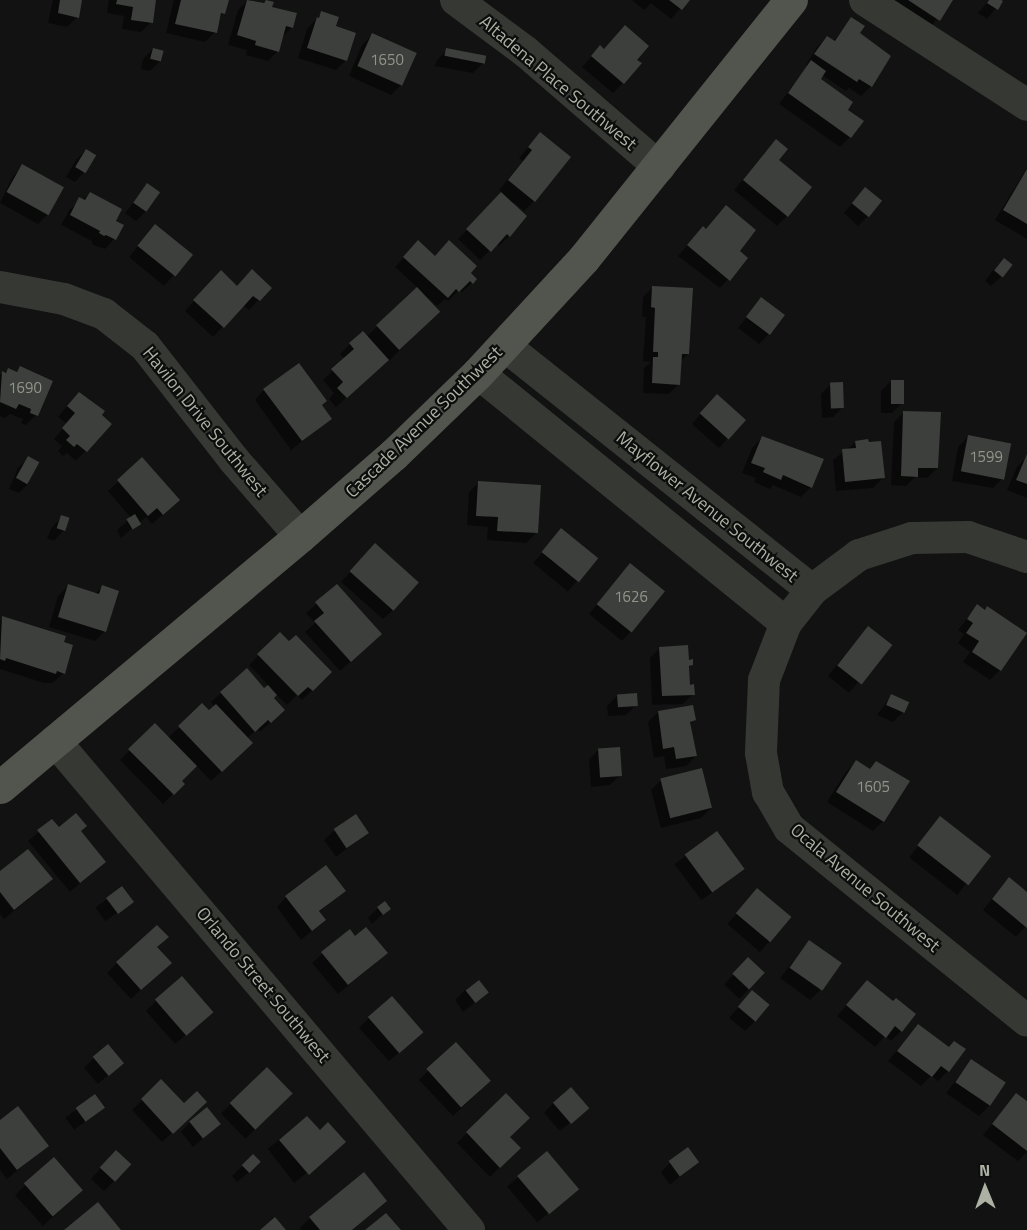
<!DOCTYPE html>
<style>
body{margin:0}
#map{position:relative;width:1027px;height:1230px;overflow:hidden;background:#111211;font-family:"Titillium Web",sans-serif}
div>[style]{position:absolute}
.shadow>*{inset:0;background:#0007;transform-origin:0 0}
.building>*{inset:0;background:#3c3f3b;transform-origin:0 0}
.minor>*{height:32px;margin:-16px;padding:0 16px;transform-origin:16px;border-radius:16px;background:#363834}
.major>*{height:33px;margin:-16.5px;padding:0 16.5px;transform-origin:16.5px;border-radius:16.5px;background:#52554e}
span{translate:-50% -50%;white-space:nowrap;text-align:center;line-height:1.15;-webkit-text-stroke:4.5px #0c0d0c;paint-order:stroke}
.number-label{font-size:15px;color:#909489}
.number-label span{-webkit-text-stroke-width:0}
.street-label{font-size:18px;color:#acb1a3}
.north{position:absolute;left:955px;top:1158px;width:60px;height:60px;-webkit-text-stroke:4px #0c0d0c;paint-order:stroke;rotate:359deg;font-size:16px;font-weight:700;line-height:24px;text-align:center;color:#acb1a3}
.north::after{content:'';display:block;margin:auto;width:21px;height:27px;background:#acb1a3;clip-path:polygon(50% 0,100% 100%,50% 72%,0 100%)}
</style>
<div id="map">
<div class="shadow">
<i style="clip-path:polygon(53px 0,81px 0,77px 17px,67px 27px,48px 23px)"></i>
<i style="clip-path:polygon(109px 0,155px 0,151px 22px,141px 32px,122px 29px,124px 16px,107px 13px)"></i>
<i style="clip-path:polygon(174px 0,227px 0,215px 32px,205px 42px,166px 33px)"></i>
<i style="clip-path:polygon(248px 0,262px 4px,265px 1px,292px 27px,282px 37px,278px 51px,268px 61px,246px 55px,247px 50px,228px 45px,238px 10px)"></i>
<i style="clip-path:polygon(632px 0,688px 0,671px 19px,651px 3px,644px 10px)"></i>
<i style="clip-path:polygon(883px 0,951px 0,929px 29px)"></i>
<i style="clip-path:polygon(989px 0,1001px 2px,987px 19px,978px 13px)"></i>
<i style="clip-path:polygon(322px 13px,334px 27px,346px 60px,336px 70px,298px 58px,307px 29px)"></i>
<i style="clip-path:polygon(851px 19px,871px 86px,861px 96px,849px 88px,846px 91px,822px 75px,819px 79px,846px 110px,850px 137px,840px 147px,779px 104px,808px 66px,806px 65px,817px 47px,827px 37px,833px 42px)"></i>
<i style="clip-path:polygon(372px 35px,401px 85px,391px 95px,349px 76px,362px 45px)"></i>
<i style="clip-path:polygon(600px 47px,635px 60px,623px 83px,613px 93px,582px 67px)"></i>
<i style="clip-path:polygon(153px 49px,160px 61px,150px 71px,141px 69px,143px 59px)"></i>
<i style="clip-path:polygon(447px 50px,483px 63px,473px 73px,435px 66px,437px 60px)"></i>
<i style="clip-path:polygon(540px 134px,534px 201px,524px 211px,513px 202px,514px 231px,499px 246px,497px 243px,480px 260px,458px 239px,502px 193px,499px 190px,523px 161px,519px 158px)"></i>
<i style="clip-path:polygon(776px 141px,787px 216px,777px 226px,734px 190px)"></i>
<i style="clip-path:polygon(86px 150px,94px 155px,84px 172px,75px 182px,66px 177px,76px 160px)"></i>
<i style="clip-path:polygon(23px 166px,48px 214px,38px 224px,0 203px,13px 176px)"></i>
<i style="clip-path:polygon(1027px 168px,1027px 239px,995px 220px)"></i>
<i style="clip-path:polygon(147px 185px,146px 211px,136px 221px,125px 213px)"></i>
<i style="clip-path:polygon(90px 194px,114px 221px,114px 239px,105px 249px,93px 245px,92px 241px,61px 225px,70px 209px)"></i>
<i style="clip-path:polygon(856px 199px,868px 216px,858px 226px,844px 213px)"></i>
<i style="clip-path:polygon(703px 228px,729px 278px,720px 288px,678px 256px)"></i>
<i style="clip-path:polygon(146px 236px,191px 255px,164px 286px,129px 257px)"></i>
<i style="clip-path:polygon(409px 252px,435px 258px,469px 273px,472px 283px,462px 292px,459px 290px,448px 301px,445px 299px,437px 306px,428px 298px,426px 299px,438px 312px,390px 360px,388px 359px,336px 407px,329px 399px,334px 393px,323px 380px,345px 359px,340px 354px,350px 344px,363px 333px,366px 337px,418px 288px,395px 267px)"></i>
<i style="clip-path:polygon(994px 269px,1001px 277px,991px 286px,985px 281px)"></i>
<i style="clip-path:polygon(211px 282px,236px 287px,270px 288px,249px 310px,243px 305px,213px 337px,185px 311px)"></i>
<i style="clip-path:polygon(653px 287px,688px 354px,680px 362px,679px 384px,669px 394px,643px 393px,644px 368px,651px 362px,643px 361px,646px 317px,642px 317px,643px 297px)"></i>
<i style="clip-path:polygon(761px 299px,769px 334px,759px 344px,738px 328px)"></i>
<i style="clip-path:polygon(20px 368px,51px 382px,36px 415px,26px 425px,21px 423px,23px 419px,10px 414px,5px 418px,0 416px,0 375px,9px 370px,15px 373px)"></i>
<i style="clip-path:polygon(891px 381px,902px 403px,892px 413px,881px 413px,881px 391px)"></i>
<i style="clip-path:polygon(831px 384px,843px 407px,833px 417px,822px 418px,821px 394px)"></i>
<i style="clip-path:polygon(264px 390px,320px 406px,330px 419px,291px 450px,255px 400px)"></i>
<i style="clip-path:polygon(69px 404px,100px 415px,110px 424px,76px 461px,67px 453px,63px 456px,58px 451px,62px 446px,54px 439px,67px 424px,58px 417px)"></i>
<i style="clip-path:polygon(707px 406px,744px 420px,719px 448px,692px 424px)"></i>
<i style="clip-path:polygon(904px 412px,937px 468px,927px 478px,915px 477px,906px 486px,891px 485px,894px 422px)"></i>
<i style="clip-path:polygon(968px 437px,1003px 478px,993px 488px,952px 481px,958px 447px)"></i>
<i style="clip-path:polygon(762px 438px,811px 487px,801px 497px,773px 485px,770px 489px,754px 482px,756px 478px,742px 473px,752px 448px)"></i>
<i style="clip-path:polygon(856px 442px,883px 478px,873px 488px,836px 491px,833px 460px)"></i>
<i style="clip-path:polygon(1027px 457px,1027px 498px,1007px 490px,1017px 467px)"></i>
<i style="clip-path:polygon(28px 458px,29px 483px,19px 493px,9px 489px,18px 468px)"></i>
<i style="clip-path:polygon(142px 460px,168px 510px,152px 524px,146px 517px,121px 538px,117px 530px,131px 518px,108px 491px)"></i>
<i style="clip-path:polygon(479px 482px,536px 533px,526px 543px,487px 540px,488px 527px,467px 525px,469px 492px)"></i>
<i style="clip-path:polygon(62px 517px,63px 531px,54px 541px,47px 538px,52px 527px)"></i>
<i style="left:561px;top:530px;width:45px;height:43px;rotate:40deg"></i>
<i style="clip-path:polygon(366px 555px,393px 610px,383px 619px,341px 582px)"></i>
<i style="clip-path:polygon(630px 565px,631px 631px,622px 641px,589px 614px)"></i>
<i style="clip-path:polygon(68px 586px,95px 594px,102px 587px,105px 631px,95px 641px,49px 627px,58px 596px)"></i>
<i style="clip-path:polygon(337px 586px,370px 644px,340px 671px,305px 632px,315px 623px,306px 613px)"></i>
<i style="clip-path:polygon(977px 606px,984px 611px,987px 608px,1000px 670px,990px 680px,963px 662px,970px 652px,958px 643px,964px 634px,958px 630px)"></i>
<i style="clip-path:polygon(3px 618px,63px 673px,53px 683px,44px 683px,0 669px,0 621px)"></i>
<i style="clip-path:polygon(280px 634px,330px 672px,302px 700px,297px 695px,287px 705px,276px 694px,272px 698px,273px 720px,260px 732px,258px 729px,246px 739px,241px 753px,211px 781px,196px 765px,180px 781px,183px 784px,163px 804px,120px 760px,155px 725px,168px 738px,202px 705px,209px 712px,215px 707px,211px 702px,221px 693px,264px 690px,269px 686px,249px 665px)"></i>
<i style="clip-path:polygon(859px 638px,890px 645px,849px 693px,828px 676px)"></i>
<i style="clip-path:polygon(660px 648px,692px 665px,688px 669px,688px 686px,693px 694px,683px 704px,652px 705px,650px 658px)"></i>
<i style="clip-path:polygon(617px 696px,636px 705px,626px 715px,608px 716px,607px 706px)"></i>
<i style="clip-path:polygon(891px 696px,903px 712px,893px 722px,877px 715px)"></i>
<i style="clip-path:polygon(658px 712px,694px 720px,689px 725px,696px 756px,686px 766px,666px 769px,664px 756px,654px 758px,648px 722px)"></i>
<i style="clip-path:polygon(598px 750px,620px 775px,610px 785px,591px 787px,589px 760px)"></i>
<i style="clip-path:polygon(856px 762px,883px 821px,873px 831px,827px 802px,846px 772px)"></i>
<i style="clip-path:polygon(661px 780px,711px 808px,701px 818px,661px 828px,651px 790px)"></i>
<i style="left:940px;top:818px;width:61px;height:50px;rotate:38deg"></i>
<i style="clip-path:polygon(52px 821px,58px 829px,79px 832px,104px 862px,70px 892px,28px 841px)"></i>
<i style="clip-path:polygon(334px 831px,367px 833px,336px 857px,324px 840px)"></i>
<i style="left:716px;top:833px;width:45px;height:52px;rotate:53deg"></i>
<i style="clip-path:polygon(0 873px,41px 889px,4px 919px,0 914px)"></i>
<i style="left:122px;top:888px;width:17px;height:33px;rotate:54deg"></i>
<i style="clip-path:polygon(1000px 889px,1027px 894px,1027px 925px,1016px 937px,983px 910px)"></i>
<i style="left:757px;top:890px;width:43px;height:45px;rotate:41deg"></i>
<i style="clip-path:polygon(344px 891px,319px 912px,324px 920px,301px 940px,277px 907px,286px 897px)"></i>
<i style="clip-path:polygon(378px 908px,389px 908px,372px 924px,368px 918px)"></i>
<i style="clip-path:polygon(809px 942px,820px 990px,810px 1000px,780px 978px)"></i>
<i style="clip-path:polygon(156px 947px,160px 972px,131px 999px,107px 973px,117px 963px)"></i>
<i style="clip-path:polygon(322px 954px,376px 963px,338px 994px,312px 963px)"></i>
<i style="left:748px;top:959px;width:21px;height:35px;rotate:43deg"></i>
<i style="clip-path:polygon(867px 982px,901px 1031px,891px 1041px,885px 1036px,875px 1047px,837px 1016px)"></i>
<i style="clip-path:polygon(465px 990px,487px 993px,463px 1012px,455px 1000px)"></i>
<i style="clip-path:polygon(156px 1001px,201px 1022px,175px 1044px,146px 1011px)"></i>
<i style="clip-path:polygon(743px 1002px,755px 1021px,745px 1031px,729px 1018px)"></i>
<i style="clip-path:polygon(369px 1018px,411px 1042px,389px 1061px,359px 1028px)"></i>
<i style="clip-path:polygon(918px 1026px,948px 1071px,938px 1081px,931px 1076px,921px 1086px,888px 1061px)"></i>
<i style="clip-path:polygon(94px 1058px,122px 1063px,98px 1084px,84px 1068px)"></i>
<i style="clip-path:polygon(971px 1061px,989px 1106px,979px 1116px,946px 1093px)"></i>
<i style="left:267px;top:1069px;width:35px;height:64px;rotate:46deg"></i>
<i style="clip-path:polygon(429px 1070px,480px 1091px,453px 1116px,419px 1080px)"></i>
<i style="clip-path:polygon(161px 1082px,184px 1105px,205px 1102px,162px 1142px,132px 1110px)"></i>
<i style="clip-path:polygon(1016px 1095px,1027px 1103px,1027px 1152px,1018px 1161px,983px 1135px)"></i>
<i style="left:94px;top:1096px;width:15px;height:36px;rotate:53deg"></i>
<i style="clip-path:polygon(553px 1103px,577px 1117px,560px 1131px,544px 1113px)"></i>
<i style="left:307px;top:1118px;width:43px;height:50px;rotate:52deg"></i>
<i style="clip-path:polygon(0 1122px,47px 1146px,7px 1179px,0 1170px)"></i>
<i style="clip-path:polygon(190px 1122px,209px 1133px,193px 1147px,181px 1132px)"></i>
<i style="clip-path:polygon(467px 1133px,508px 1137px,519px 1148px,490px 1177px,457px 1143px)"></i>
<i style="left:547px;top:1153px;width:47px;height:52px;rotate:50deg"></i>
<i style="clip-path:polygon(253px 1156px,249px 1172px,237px 1182px,232px 1176px)"></i>
<i style="clip-path:polygon(53px 1159px,71px 1200px,43px 1226px,15px 1195px)"></i>
<i style="clip-path:polygon(106px 1162px,114px 1181px,104px 1191px,91px 1179px)"></i>
<i style="clip-path:polygon(697px 1162px,670px 1185px,661px 1172px,670px 1163px)"></i>
<i style="clip-path:polygon(385px 1201px,352px 1230px,302px 1230px,300px 1228px,310px 1218px)"></i>
</div>
<div class="building">
<i style="clip-path:polygon(60px 0,82px 0,79px 18px,58px 13px)"></i>
<i style="clip-path:polygon(117px 0,156px 0,153px 23px,131px 20px,133px 7px,116px 4px)"></i>
<i style="clip-path:polygon(181px 0,229px 0,225px 14px,221px 13px,217px 33px,175px 24px)"></i>
<i style="clip-path:polygon(247px 0,264px 3px,266px 0,274px 2px,272px 7px,297px 13px,293px 28px,286px 26px,279px 52px,255px 45px,256px 41px,237px 35px)"></i>
<i style="clip-path:polygon(669px 0,690px 0,682px 10px)"></i>
<i style="clip-path:polygon(908px 0,953px 0,940px 21px)"></i>
<i style="clip-path:polygon(989px 0,1001px 0,1003px 1px,998px 10px,987px 3px)"></i>
<i style="clip-path:polygon(321px 11px,339px 17px,336px 26px,356px 33px,347px 61px,307px 48px,317px 17px,319px 18px)"></i>
<i style="clip-path:polygon(851px 17px,865px 26px,860px 33px,891px 56px,872px 87px,859px 79px,857px 82px,814px 54px,827px 36px,835px 41px)"></i>
<i style="clip-path:polygon(625px 25px,649px 46px,637px 60px,642px 63px,624px 84px,591px 56px,600px 45px,604px 49px)"></i>
<i style="left:372px;top:33px;width:49px;height:36px;rotate:24deg"></i>
<i style="left:153px;top:48px;width:11px;height:11px;rotate:15deg"></i>
<i style="left:446px;top:48px;width:41px;height:8px;rotate:11deg"></i>
<i style="clip-path:polygon(811px 60px,826px 71px,821px 79px,853px 102px,848px 110px,864px 121px,851px 138px,788px 93px)"></i>
<i style="clip-path:polygon(540px 132px,571px 157px,535px 202px,508px 180px,532px 150px,528px 147px)"></i>
<i style="clip-path:polygon(776px 139px,788px 149px,779px 160px,812px 187px,788px 217px,743px 180px)"></i>
<i style="left:86px;top:149px;width:12px;height:21px;rotate:31deg"></i>
<i style="left:22px;top:164px;width:48px;height:32px;rotate:29deg"></i>
<i style="clip-path:polygon(1027px 169px,1027px 224px,1003px 210px)"></i>
<i style="left:147px;top:183px;width:16px;height:24px;rotate:35deg"></i>
<i style="left:865px;top:187px;width:22px;height:21px;rotate:39deg"></i>
<i style="clip-path:polygon(90px 192px,122px 209px,116px 221px,124px 225px,116px 240px,106px 235px,104px 236px,99px 233px,100px 231px,70px 215px,79px 197px,85px 200px)"></i>
<i style="clip-path:polygon(501px 192px,527px 216px,510px 237px,507px 234px,491px 252px,466px 229px)"></i>
<i style="clip-path:polygon(726px 205px,756px 230px,740px 251px,748px 258px,730px 281px,687px 245px,703px 226px,706px 229px)"></i>
<i style="left:155px;top:224px;width:49px;height:28px;rotate:39deg"></i>
<i style="clip-path:polygon(418px 240px,435px 256px,449px 240px,477px 266px,471px 273px,477px 279px,473px 284px,470px 281px,459px 292px,456px 289px,448px 298px,403px 257px)"></i>
<i style="left:1004px;top:258px;width:11px;height:16px;rotate:38deg"></i>
<i style="clip-path:polygon(252px 269px,272px 288px,260px 301px,253px 296px,224px 328px,193px 300px,221px 270px,237px 286px)"></i>
<i style="clip-path:polygon(652px 286px,693px 288px,689px 354px,682px 354px,680px 385px,652px 383px,653px 357px,658px 357px,658px 352px,653px 352px,655px 308px,651px 307px)"></i>
<i style="left:417px;top:287px;width:34px;height:56px;rotate:47deg"></i>
<i style="left:761px;top:297px;width:30px;height:25px;rotate:37deg"></i>
<i style="clip-path:polygon(363px 331px,389px 360px,347px 398px,337px 388px,343px 382px,331px 369px,354px 349px,349px 343px)"></i>
<i style="clip-path:polygon(299px 363px,327px 401px,322px 405px,332px 419px,302px 441px,263px 389px)"></i>
<i style="clip-path:polygon(20px 366px,53px 381px,38px 416px,30px 413px,31px 409px,19px 404px,16px 409px,0 402px,2px 371px,6px 373px,8px 368px,17px 372px)"></i>
<i style="left:891px;top:380px;width:13px;height:24px"></i>
<i style="left:843px;top:382px;width:26px;height:13px;rotate:88deg"></i>
<i style="clip-path:polygon(79px 392px,105px 411px,102px 415px,112px 424px,87px 452px,77px 444px,74px 447px,66px 440px,70px 436px,62px 428px,75px 413px,67px 406px)"></i>
<i style="left:717px;top:394px;width:39px;height:26px;rotate:42deg"></i>
<i style="clip-path:polygon(903px 411px,941px 412px,938px 468px,918px 468px,918px 477px,901px 476px)"></i>
<i style="left:968px;top:435px;width:44px;height:37px;rotate:11deg"></i>
<i style="clip-path:polygon(762px 436px,824px 459px,812px 488px,783px 475px,781px 480px,763px 472px,765px 468px,751px 463px)"></i>
<i style="clip-path:polygon(868px 439px,869px 442px,881px 441px,885px 478px,845px 482px,842px 449px,856px 448px,855px 441px)"></i>
<i style="clip-path:polygon(1027px 454px,1027px 484px,1016px 480px)"></i>
<i style="left:28px;top:456px;width:13px;height:25px;rotate:29deg"></i>
<i style="clip-path:polygon(142px 457px,180px 500px,163px 515px,157px 508px,148px 516px,117px 480px)"></i>
<i style="clip-path:polygon(478px 481px,541px 485px,538px 533px,497px 531px,498px 517px,476px 516px)"></i>
<i style="left:135px;top:514px;width:12px;height:10px;rotate:59deg"></i>
<i style="left:61px;top:515px;width:9px;height:14px;rotate:18deg"></i>
<i style="left:561px;top:528px;width:48px;height:31px;rotate:39deg"></i>
<i style="left:375px;top:543px;width:59px;height:38px;rotate:42deg"></i>
<i style="left:630px;top:563px;width:45px;height:53px;rotate:39deg"></i>
<i style="clip-path:polygon(68px 584px,99px 594px,102px 585px,119px 591px,106px 632px,58px 617px)"></i>
<i style="clip-path:polygon(337px 584px,382px 634px,351px 662px,314px 621px,324px 613px,315px 602px)"></i>
<i style="clip-path:polygon(977px 604px,985px 610px,987px 606px,1027px 633px,1001px 671px,972px 652px,979px 641px,966px 633px,973px 623px,967px 619px)"></i>
<i style="clip-path:polygon(2px 616px,66px 636px,64px 642px,73px 645px,65px 674px,57px 671px,56px 674px,6px 658px,5px 661px,0 659px)"></i>
<i style="left:868px;top:626px;width:31px;height:50px;rotate:38deg"></i>
<i style="clip-path:polygon(280px 632px,289px 641px,296px 635px,332px 672px,313px 691px,308px 687px,298px 696px,257px 654px)"></i>
<i style="clip-path:polygon(688px 645px,689px 660px,693px 659px,693px 665px,689px 666px,690px 685px,694px 684px,695px 695px,662px 696px,659px 647px)"></i>
<i style="clip-path:polygon(247px 668px,264px 688px,268px 685px,277px 695px,274px 698px,285px 710px,271px 723px,268px 720px,255px 732px,220px 692px)"></i>
<i style="left:637px;top:693px;width:13px;height:20px;rotate:86deg"></i>
<i style="left:891px;top:694px;width:20px;height:12px;rotate:24deg"></i>
<i style="clip-path:polygon(202px 703px,209px 710px,216px 704px,253px 743px,222px 772px,178px 726px)"></i>
<i style="clip-path:polygon(693px 705px,696px 720px,690px 722px,697px 756px,676px 759px,674px 747px,663px 749px,658px 711px)"></i>
<i style="clip-path:polygon(155px 723px,197px 766px,182px 781px,185px 784px,174px 795px,128px 749px)"></i>
<i style="left:620px;top:747px;width:29px;height:22px;rotate:86deg"></i>
<i style="clip-path:polygon(856px 760px,870px 769px,876px 761px,910px 781px,884px 822px,836px 792px)"></i>
<i style="left:702px;top:768px;width:41px;height:43px;rotate:76deg"></i>
<i style="clip-path:polygon(76px 813px,87px 826px,81px 831px,106px 862px,80px 883px,37px 830px,52px 819px,59px 827px)"></i>
<i style="left:356px;top:814px;width:23px;height:27px;rotate:56deg"></i>
<i style="left:940px;top:816px;width:65px;height:37px;rotate:38deg"></i>
<i style="left:717px;top:831px;width:47px;height:40px;rotate:54deg"></i>
<i style="clip-path:polygon(28px 849px,53px 879px,14px 910px,0 892px,0 871px)"></i>
<i style="clip-path:polygon(326px 865px,346px 891px,319px 911px,326px 920px,312px 931px,285px 896px)"></i>
<i style="clip-path:polygon(1009px 877px,1027px 892px,1027px 928px,992px 899px)"></i>
<i style="left:122px;top:886px;width:20px;height:20px;rotate:53deg"></i>
<i style="left:757px;top:888px;width:45px;height:33px;rotate:40deg"></i>
<i style="left:385px;top:901px;width:10px;height:10px;rotate:53deg"></i>
<i style="clip-path:polygon(157px 925px,169px 937px,157px 947px,172px 963px,141px 990px,116px 962px)"></i>
<i style="clip-path:polygon(366px 927px,388px 953px,348px 985px,321px 952px,350px 929px,355px 936px)"></i>
<i style="left:809px;top:940px;width:40px;height:34px;rotate:35deg"></i>
<i style="left:748px;top:957px;width:23px;height:23px;rotate:43deg"></i>
<i style="left:182px;top:976px;width:48px;height:36px;rotate:49deg"></i>
<i style="left:479px;top:980px;width:16px;height:17px;rotate:52deg"></i>
<i style="clip-path:polygon(867px 980px,893px 1001px,896px 998px,916px 1014px,902px 1032px,895px 1026px,886px 1038px,846px 1005px)"></i>
<i style="left:752px;top:990px;width:23px;height:22px;rotate:40deg"></i>
<i style="left:392px;top:996px;width:48px;height:32px;rotate:49deg"></i>
<i style="clip-path:polygon(918px 1024px,949px 1047px,954px 1041px,966px 1049px,949px 1072px,941px 1066px,932px 1077px,897px 1051px)"></i>
<i style="left:456px;top:1042px;width:52px;height:40px;rotate:48deg"></i>
<i style="left:108px;top:1044px;width:25px;height:20px;rotate:50deg"></i>
<i style="left:971px;top:1059px;width:42px;height:28px;rotate:34deg"></i>
<i style="left:267px;top:1067px;width:37px;height:52px;rotate:46deg"></i>
<i style="clip-path:polygon(161px 1079px,184px 1103px,197px 1091px,207px 1102px,173px 1134px,141px 1099px)"></i>
<i style="left:571px;top:1087px;width:28px;height:24px;rotate:49deg"></i>
<i style="clip-path:polygon(506px 1093px,530px 1118px,510px 1137px,521px 1148px,500px 1168px,466px 1132px)"></i>
<i style="clip-path:polygon(1016px 1093px,1027px 1101px,1027px 1151px,992px 1124px)"></i>
<i style="left:95px;top:1094px;width:17px;height:24px;rotate:54deg"></i>
<i style="clip-path:polygon(18px 1106px,49px 1146px,17px 1170px,0 1148px,0 1120px)"></i>
<i style="left:207px;top:1107px;width:22px;height:23px;rotate:51deg"></i>
<i style="clip-path:polygon(307px 1116px,320px 1130px,328px 1122px,346px 1142px,309px 1175px,279px 1140px)"></i>
<i style="left:688px;top:1147px;width:19px;height:24px;rotate:54deg"></i>
<i style="left:116px;top:1150px;width:21px;height:24px;rotate:43deg"></i>
<i style="left:547px;top:1151px;width:50px;height:39px;rotate:50deg"></i>
<i style="left:253px;top:1154px;width:11px;height:16px;rotate:45deg"></i>
<i style="left:54px;top:1157px;width:44px;height:40px;rotate:49deg"></i>
<i style="clip-path:polygon(364px 1172px,387px 1201px,352px 1230px,320px 1230px,309px 1217px)"></i>
<i style="clip-path:polygon(98px 1202px,121px 1230px,64px 1230px)"></i>
<i style="clip-path:polygon(386px 1213px,401px 1230px,365px 1230px)"></i>
<i style="clip-path:polygon(275px 1217px,286px 1230px,260px 1230px)"></i>
</div>
<div class="minor">
<i style="left:456px;top:0;width:87px;rotate:36.6deg"></i>
<i style="left:526px;top:52px;width:176px;rotate:40.8deg"></i>
<i style="left:865px;top:0;width:193px;rotate:32.9deg"></i>
<i style="left:0;top:287px;width:65px;rotate:10.6deg"></i>
<i style="left:64px;top:299px;width:43px;rotate:20.6deg"></i>
<i style="left:104px;top:314px;width:52px;rotate:38deg"></i>
<i style="left:145px;top:346px;width:145px;rotate:52deg"></i>
<i style="left:234px;top:460px;width:101px;rotate:49deg"></i>
<i style="left:505px;top:346px;width:392px;rotate:38.5deg"></i>
<i style="left:478px;top:373px;width:397px;rotate:39.1deg"></i>
<i style="left:1027px;top:557px;width:62px;rotate:-161.3deg"></i>
<i style="left:968px;top:537px;width:56px;rotate:179deg"></i>
<i style="left:912px;top:538px;width:56px;rotate:162.2deg"></i>
<i style="left:859px;top:555px;width:59px;rotate:143.3deg"></i>
<i style="left:812px;top:590px;width:42px;rotate:128.2deg"></i>
<i style="left:786px;top:623px;width:61px;rotate:111.1deg"></i>
<i style="left:764px;top:680px;width:73px;rotate:92.4deg"></i>
<i style="left:761px;top:753px;width:40px;rotate:80deg"></i>
<i style="left:768px;top:792px;width:42px;rotate:59.7deg"></i>
<i style="left:789px;top:828px;width:306px;rotate:39deg"></i>
<i style="left:55px;top:741px;width:641px;rotate:49.75deg"></i>
</div>
<div class="major">
<i style="left:0;top:787px;width:391px;rotate:-39.9deg"></i>
<i style="left:300px;top:536px;width:123px;rotate:-41.1deg"></i>
<i style="left:393px;top:455px;width:118px;rotate:-44deg"></i>
<i style="left:478px;top:373px;width:156px;rotate:-47.3deg"></i>
<i style="left:584px;top:258px;width:331px;rotate:-51.3deg"></i>
</div>
<div class="number-label">
<span style="left:387px;top:60px">1650</span>
<span style="left:25px;top:388px">1690</span>
<span style="left:986px;top:457px">1599</span>
<span style="left:631px;top:597px">1626</span>
<span style="left:873px;top:787px">1605</span>
</div>
<div class="street-label">
<span style="left:558px;top:83px;rotate:40deg">Altadena Place Southwest</span>
<span style="left:205px;top:422px;rotate:51deg">Havilon Drive Southwest</span>
<span style="left:424px;top:422px;rotate:-44deg">Cascade Avenue Southwest</span>
<span style="left:707px;top:507px;rotate:39deg">Mayflower Avenue Southwest</span>
<span style="left:865px;top:888px;rotate:40deg">Ocala Avenue Southwest</span>
<span style="left:263px;top:985px;rotate:50deg">Orlando Street Southwest</span>
</div>
<div class="north">N</div>
</div>
